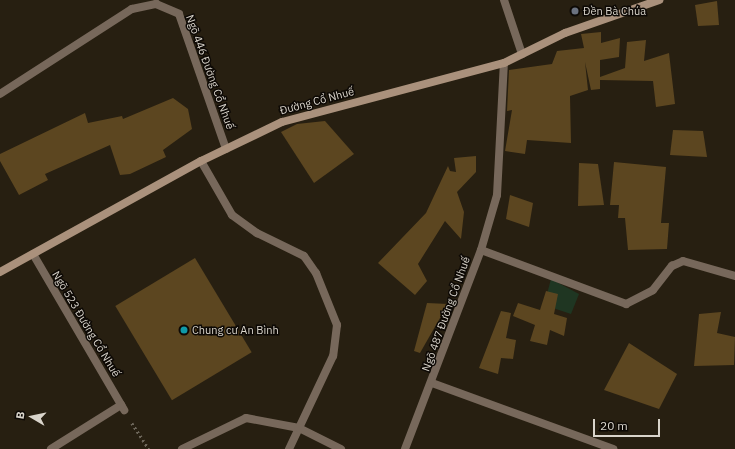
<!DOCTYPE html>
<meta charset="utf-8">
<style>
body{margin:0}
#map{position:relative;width:735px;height:449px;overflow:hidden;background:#271f11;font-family:"IBM Plex Sans",sans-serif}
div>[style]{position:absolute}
.green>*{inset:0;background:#1f3622}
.building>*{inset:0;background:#5c4620;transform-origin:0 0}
.path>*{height:2.5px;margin-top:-1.25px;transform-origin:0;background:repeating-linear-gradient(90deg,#6d665a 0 2px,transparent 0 5px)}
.service>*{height:8px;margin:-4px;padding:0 4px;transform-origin:4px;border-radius:4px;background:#77685b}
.minor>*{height:8px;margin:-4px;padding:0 4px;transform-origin:4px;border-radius:4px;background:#77685b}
.secondary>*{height:8px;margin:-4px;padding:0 4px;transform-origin:4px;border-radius:4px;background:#aa917c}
.dots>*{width:11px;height:11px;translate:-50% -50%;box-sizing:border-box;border:2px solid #0d0905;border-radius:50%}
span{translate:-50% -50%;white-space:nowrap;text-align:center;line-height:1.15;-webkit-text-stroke:3px #0d0905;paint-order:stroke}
.poi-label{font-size:11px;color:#d9d4cb}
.left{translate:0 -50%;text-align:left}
.street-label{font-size:11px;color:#d9d4cb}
.north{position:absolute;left:12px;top:397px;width:40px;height:40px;-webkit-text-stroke:3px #0d0905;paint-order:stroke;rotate:279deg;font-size:11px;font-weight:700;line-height:16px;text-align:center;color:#d9d4cb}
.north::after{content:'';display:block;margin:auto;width:14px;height:18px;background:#d9d4cb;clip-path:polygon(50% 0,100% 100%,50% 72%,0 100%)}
.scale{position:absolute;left:593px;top:419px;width:67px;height:18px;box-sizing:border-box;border:2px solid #d9d4cb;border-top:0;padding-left:5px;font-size:12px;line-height:14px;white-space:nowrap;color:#d9d4cb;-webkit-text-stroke:3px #0d0905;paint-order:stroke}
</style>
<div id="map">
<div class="green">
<i style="clip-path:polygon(551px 279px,579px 294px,571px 314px,544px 305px)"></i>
</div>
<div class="building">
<i style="clip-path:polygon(717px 1px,719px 25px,698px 26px,695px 5px)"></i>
<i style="clip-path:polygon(601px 32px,601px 43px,620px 38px,619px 57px,600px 60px,600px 77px,625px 68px,627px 42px,646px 40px,644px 61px,669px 53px,675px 104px,656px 107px,653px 81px,600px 80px,600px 89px,591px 90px,585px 62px,588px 90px,570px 96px,571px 143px,527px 140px,525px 154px,505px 151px,512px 110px,507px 111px,509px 70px,552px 64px,557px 51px,584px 48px,581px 34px)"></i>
<i style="clip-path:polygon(173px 98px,188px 109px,192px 129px,163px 150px,166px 157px,130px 174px,120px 175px,110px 145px,45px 174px,48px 180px,19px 195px,0 161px,0 154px,85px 113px,88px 123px,122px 116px,123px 119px)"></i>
<i style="clip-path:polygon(325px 121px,354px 154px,314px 183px,281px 132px,297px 124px)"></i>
<i style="clip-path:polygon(673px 130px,703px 131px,707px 157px,670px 155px)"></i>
<i style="clip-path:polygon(476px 156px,476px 172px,457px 192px,464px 212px,461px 239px,445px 221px,418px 264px,427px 281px,415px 295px,378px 263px,426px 213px,448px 166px,450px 171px,456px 172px,454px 158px)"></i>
<i style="clip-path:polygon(614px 162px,666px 167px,661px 223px,669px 223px,667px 249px,628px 250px,625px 218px,618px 218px,619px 205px,610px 205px)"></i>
<i style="clip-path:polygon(579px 163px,598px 164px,604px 205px,578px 206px)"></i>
<i style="clip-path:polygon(510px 195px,533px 203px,529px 227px,506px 219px)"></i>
<i style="left:195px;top:258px;width:110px;height:93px;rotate:59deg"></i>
<i style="clip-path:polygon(546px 291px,558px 294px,554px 314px,567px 318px,564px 336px,550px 330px,547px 345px,530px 341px,535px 325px,513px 316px,518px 303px,540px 310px)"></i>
<i style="clip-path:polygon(427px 303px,448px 304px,420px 353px,414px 351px)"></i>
<i style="clip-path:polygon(501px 311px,511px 313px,506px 338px,516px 340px,513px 359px,501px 358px,498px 374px,479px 368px)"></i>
<i style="clip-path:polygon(721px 312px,717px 333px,735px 337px,734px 365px,694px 366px,699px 314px)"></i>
<i style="clip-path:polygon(629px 343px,677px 374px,659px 409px,604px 390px)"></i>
</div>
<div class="path">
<i style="left:132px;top:423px;width:31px;rotate:57deg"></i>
</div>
<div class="service">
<i style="left:504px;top:0;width:57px;rotate:71.6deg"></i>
<i style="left:0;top:94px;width:157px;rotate:-32.8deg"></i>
<i style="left:132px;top:9px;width:25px;rotate:-12deg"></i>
<i style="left:156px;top:4px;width:25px;rotate:23deg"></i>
<i style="left:179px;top:14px;width:143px;rotate:70.8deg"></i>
<i style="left:481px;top:250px;width:155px;rotate:20.4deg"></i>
<i style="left:626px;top:304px;width:30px;rotate:-27deg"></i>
<i style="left:653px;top:290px;width:31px;rotate:-52deg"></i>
<i style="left:672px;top:266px;width:12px;rotate:-24deg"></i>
<i style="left:683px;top:261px;width:54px;rotate:16.1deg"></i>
<i style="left:432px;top:383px;width:193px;rotate:20deg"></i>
<i style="left:405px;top:449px;width:213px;rotate:-69.1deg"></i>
<i style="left:481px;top:250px;width:57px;rotate:-73.8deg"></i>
<i style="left:497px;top:195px;width:132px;rotate:-87deg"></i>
</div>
<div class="minor">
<i style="left:201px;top:161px;width:62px;rotate:60.1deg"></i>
<i style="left:232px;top:215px;width:31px;rotate:36deg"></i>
<i style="left:257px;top:233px;width:52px;rotate:26.1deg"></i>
<i style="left:304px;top:256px;width:21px;rotate:55deg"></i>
<i style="left:316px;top:273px;width:56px;rotate:68deg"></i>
<i style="left:337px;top:325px;width:31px;rotate:97deg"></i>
<i style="left:333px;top:356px;width:103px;rotate:115.3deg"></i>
<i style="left:33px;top:254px;width:181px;rotate:59.7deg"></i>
<i style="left:51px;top:449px;width:83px;rotate:-32.2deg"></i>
<i style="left:182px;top:449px;width:71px;rotate:-25.8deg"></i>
<i style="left:246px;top:418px;width:54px;rotate:10.7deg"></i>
<i style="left:299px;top:428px;width:47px;rotate:26.6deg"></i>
</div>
<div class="secondary">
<i style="left:0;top:272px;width:230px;rotate:-28.9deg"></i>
<i style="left:201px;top:161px;width:90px;rotate:-25.7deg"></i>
<i style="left:282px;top:122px;width:230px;rotate:-14.9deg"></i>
<i style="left:504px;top:63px;width:68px;rotate:-26.2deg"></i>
<i style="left:565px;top:33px;width:100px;rotate:-19.3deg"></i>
</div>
<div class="dots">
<i style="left:575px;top:11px;background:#6b7280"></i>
<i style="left:184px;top:330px;background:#0f9aa8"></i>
</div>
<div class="poi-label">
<span class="left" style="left:583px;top:11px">Đền Bà Chúa</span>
<span class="left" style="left:192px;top:330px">Chung cư An Bình</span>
</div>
<div class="street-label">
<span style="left:210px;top:72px;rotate:70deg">Ngõ 446 Đường Cổ Nhuế</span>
<span style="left:317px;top:101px;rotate:-15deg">Đường Cổ Nhuế</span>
<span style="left:446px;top:314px;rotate:-70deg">Ngõ 487 Đường Cổ Nhuế</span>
<span style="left:86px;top:324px;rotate:59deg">Ngõ 523 Đường Cổ Nhuế</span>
</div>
<div class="north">B</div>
<div class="scale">20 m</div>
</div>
